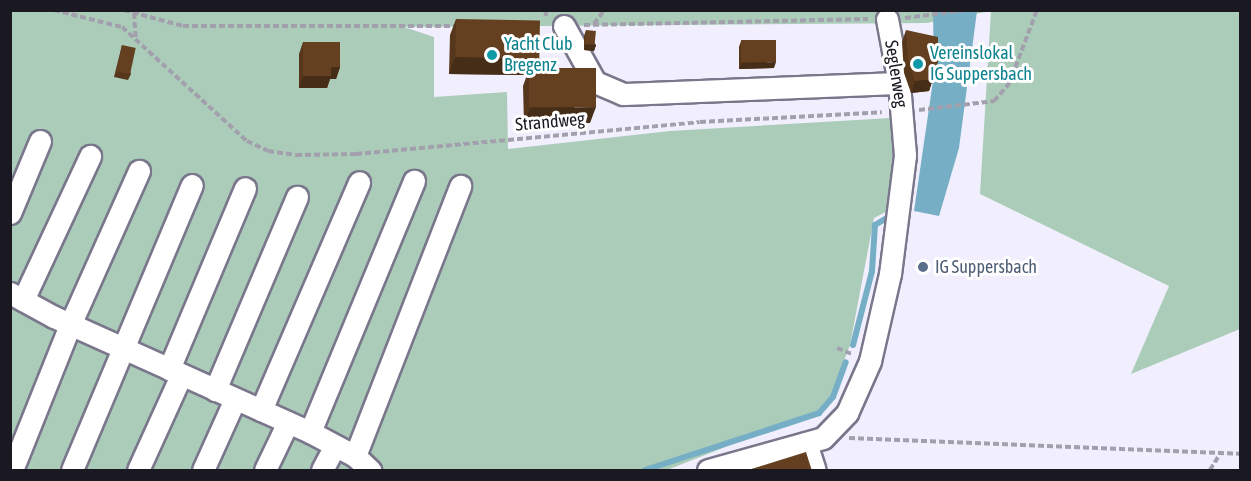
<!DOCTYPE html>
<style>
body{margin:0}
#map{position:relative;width:1251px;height:481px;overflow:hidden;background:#f1eefd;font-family:"Asap Condensed",sans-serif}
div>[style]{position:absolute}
.green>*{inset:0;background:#aaccb8}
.water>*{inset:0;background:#76aec6}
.stream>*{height:6px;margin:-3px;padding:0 3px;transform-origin:3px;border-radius:3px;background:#76aec6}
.path>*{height:4px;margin-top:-2px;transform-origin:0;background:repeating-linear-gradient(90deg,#a3a0ad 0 6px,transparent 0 9px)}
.roads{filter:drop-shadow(2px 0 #7a768b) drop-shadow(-2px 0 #7a768b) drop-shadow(0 2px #7a768b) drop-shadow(0 -2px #7a768b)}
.minor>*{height:21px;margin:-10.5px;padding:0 10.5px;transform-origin:10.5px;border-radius:10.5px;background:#fff}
.wall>*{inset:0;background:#56371c}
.shaded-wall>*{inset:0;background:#462d17}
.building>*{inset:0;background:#644021;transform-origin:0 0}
.dots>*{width:16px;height:16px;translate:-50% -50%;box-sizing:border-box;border:3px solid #fff;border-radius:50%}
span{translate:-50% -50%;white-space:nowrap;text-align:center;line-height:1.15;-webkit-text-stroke:6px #fff;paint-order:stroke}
.culture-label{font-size:18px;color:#0d838f}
.left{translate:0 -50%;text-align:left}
.street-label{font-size:18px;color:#1a1820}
.service-label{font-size:18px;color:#4e5e75}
.frame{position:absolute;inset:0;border:12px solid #1a1820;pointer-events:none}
</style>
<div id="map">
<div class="green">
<i style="clip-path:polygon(10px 11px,1240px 11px,1240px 329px,1131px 374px,1169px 286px,980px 194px,991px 11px,927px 23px,404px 27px,434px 37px,434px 97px,507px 92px,508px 149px,670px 131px,891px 118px,897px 140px,893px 208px,874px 218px,850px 345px,831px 395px,817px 411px,667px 470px,11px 470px)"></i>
</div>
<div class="water">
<i style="clip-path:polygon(933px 11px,977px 11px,959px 148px,939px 216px,914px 211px,934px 74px)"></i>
</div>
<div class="stream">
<i style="left:853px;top:345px;width:76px;rotate:-75.6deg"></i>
<i style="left:872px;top:271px;width:46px;rotate:-86.3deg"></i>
<i style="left:875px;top:225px;width:17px;rotate:-31deg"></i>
<i style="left:645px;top:470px;width:183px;rotate:-18.1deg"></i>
<i style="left:819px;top:413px;width:21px;rotate:-49deg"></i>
<i style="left:833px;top:397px;width:37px;rotate:-70deg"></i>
</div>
<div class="path">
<i style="left:54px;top:10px;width:70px;rotate:14deg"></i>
<i style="left:122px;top:27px;width:169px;rotate:42.4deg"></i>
<i style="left:247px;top:141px;width:23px;rotate:25deg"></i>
<i style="left:268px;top:151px;width:28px;rotate:8deg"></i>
<i style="left:296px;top:155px;width:60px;rotate:-1deg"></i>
<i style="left:356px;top:154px;width:345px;rotate:-5.3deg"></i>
<i style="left:700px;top:122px;width:182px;rotate:-3.1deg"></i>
<i style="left:124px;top:10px;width:61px;rotate:15.2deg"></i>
<i style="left:183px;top:26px;width:274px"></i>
<i style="left:545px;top:10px;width:9px;rotate:77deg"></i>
<i style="left:134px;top:13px;width:26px;rotate:86deg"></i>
<i style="left:905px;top:18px;width:63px;rotate:-7.4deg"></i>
<i style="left:594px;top:24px;width:17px;rotate:-54deg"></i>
<i style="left:584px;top:25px;width:284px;rotate:-1.2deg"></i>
<i style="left:919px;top:110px;width:76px;rotate:-6.8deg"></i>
<i style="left:994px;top:101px;width:23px;rotate:-49deg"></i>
<i style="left:1009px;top:84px;width:79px;rotate:-69.3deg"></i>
<i style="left:837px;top:348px;width:16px;rotate:22deg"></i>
<i style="left:849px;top:438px;width:391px;rotate:2.3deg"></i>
<i style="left:1210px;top:470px;width:19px;rotate:-58deg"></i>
</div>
<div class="roads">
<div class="minor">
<i style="left:564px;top:26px;width:64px;rotate:61deg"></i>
<i style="left:595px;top:82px;width:30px;rotate:23deg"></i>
<i style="left:623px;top:94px;width:276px;rotate:-2.3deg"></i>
<i style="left:10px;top:213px;width:78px;rotate:-67.4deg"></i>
<i style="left:10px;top:293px;width:50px;rotate:28.6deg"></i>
<i style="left:54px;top:317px;width:281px;rotate:24.2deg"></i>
<i style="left:310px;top:432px;width:51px;rotate:28.1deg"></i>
<i style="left:355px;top:456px;width:21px;rotate:43deg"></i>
<i style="left:23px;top:300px;width:159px;rotate:-65deg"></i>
<i style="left:169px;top:369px;width:196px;rotate:-67.2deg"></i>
<i style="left:215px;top:390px;width:210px;rotate:-67deg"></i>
<i style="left:261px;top:410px;width:248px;rotate:-66.7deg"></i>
<i style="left:310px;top:432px;width:272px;rotate:-67.5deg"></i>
<i style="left:806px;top:443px;width:28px;rotate:72deg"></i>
<i style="left:355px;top:456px;width:290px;rotate:-68.7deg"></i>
<i style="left:12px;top:470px;width:156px;rotate:-68.2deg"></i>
<i style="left:70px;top:325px;width:169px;rotate:-65.9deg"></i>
<i style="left:72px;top:470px;width:309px;rotate:-67.2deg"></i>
<i style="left:138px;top:470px;width:104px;rotate:-65.6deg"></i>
<i style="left:203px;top:470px;width:78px;rotate:-65.7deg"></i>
<i style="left:265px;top:470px;width:53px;rotate:-64.4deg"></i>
<i style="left:322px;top:470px;width:27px;rotate:-62deg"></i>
<i style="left:708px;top:470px;width:119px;rotate:-15.5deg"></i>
<i style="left:823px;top:438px;width:35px;rotate:-46deg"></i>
<i style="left:847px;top:413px;width:57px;rotate:-66.1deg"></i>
<i style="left:870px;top:361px;width:89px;rotate:-77.1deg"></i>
<i style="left:890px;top:274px;width:120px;rotate:-82.8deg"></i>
<i style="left:905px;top:155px;width:72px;rotate:-94.8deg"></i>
<i style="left:899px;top:83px;width:65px;rotate:-100.6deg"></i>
</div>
</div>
<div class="wall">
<i style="clip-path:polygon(456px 19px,536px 69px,590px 123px,524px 124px,523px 86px,527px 75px,449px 74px,450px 35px)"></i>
<i style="clip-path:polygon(586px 30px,596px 45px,594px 51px,584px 50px,584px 36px)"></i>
<i style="clip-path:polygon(906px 30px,933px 79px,929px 91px,911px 93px,904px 73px,902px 42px)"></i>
<i style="clip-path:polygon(741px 41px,774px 68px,739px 69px,739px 47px)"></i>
<i style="clip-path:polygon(303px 42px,340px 67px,336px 79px,330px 79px,327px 88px,299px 88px,299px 54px)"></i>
<i style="clip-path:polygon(122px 45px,131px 74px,128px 80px,114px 77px)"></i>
</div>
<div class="shaded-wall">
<i style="clip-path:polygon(586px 44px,596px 45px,594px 51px,584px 50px)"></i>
<i style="clip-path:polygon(455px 57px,540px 58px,534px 75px,529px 69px,527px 75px,449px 74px)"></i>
<i style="clip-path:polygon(776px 62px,774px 68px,739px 69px,742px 63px)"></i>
<i style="clip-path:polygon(331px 67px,340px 67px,336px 79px,330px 79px,327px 88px,299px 88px,303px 76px)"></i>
<i style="clip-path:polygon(933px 79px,929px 91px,911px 93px,915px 81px)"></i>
<i style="clip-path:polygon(596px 107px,590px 123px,524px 124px,530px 108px)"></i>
</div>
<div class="building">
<i style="left:456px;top:19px;width:84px;height:38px;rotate:1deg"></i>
<i style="left:586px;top:30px;width:10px;height:14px;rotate:6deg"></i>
<i style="clip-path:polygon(906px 30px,938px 37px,938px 62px,933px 79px,915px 81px,908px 61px)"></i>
<i style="left:776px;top:40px;width:22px;height:35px;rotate:90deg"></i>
<i style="clip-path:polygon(303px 42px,340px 42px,340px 67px,331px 67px,331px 76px,303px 76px)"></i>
<i style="left:122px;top:45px;width:14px;height:27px;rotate:12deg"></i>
<i style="left:596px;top:68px;width:39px;height:67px;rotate:90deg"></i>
<i style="clip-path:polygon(806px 452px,812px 471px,745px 471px)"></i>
</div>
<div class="dots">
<i style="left:492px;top:55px;background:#0f9aa8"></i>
<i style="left:918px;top:64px;background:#0f9aa8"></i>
<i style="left:923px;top:267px;background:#5c6f8a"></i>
</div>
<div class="culture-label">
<span class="left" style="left:504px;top:55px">Yacht Club<br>Bregenz</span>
<span class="left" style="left:930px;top:64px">Vereinslokal<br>IG Suppersbach</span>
</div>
<div class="street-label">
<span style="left:896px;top:74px;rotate:81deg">Seglerweg</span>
<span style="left:550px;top:122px;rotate:-5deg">Strandweg</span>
</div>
<div class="service-label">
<span class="left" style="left:935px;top:267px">IG Suppersbach</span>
</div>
<div class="frame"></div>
</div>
